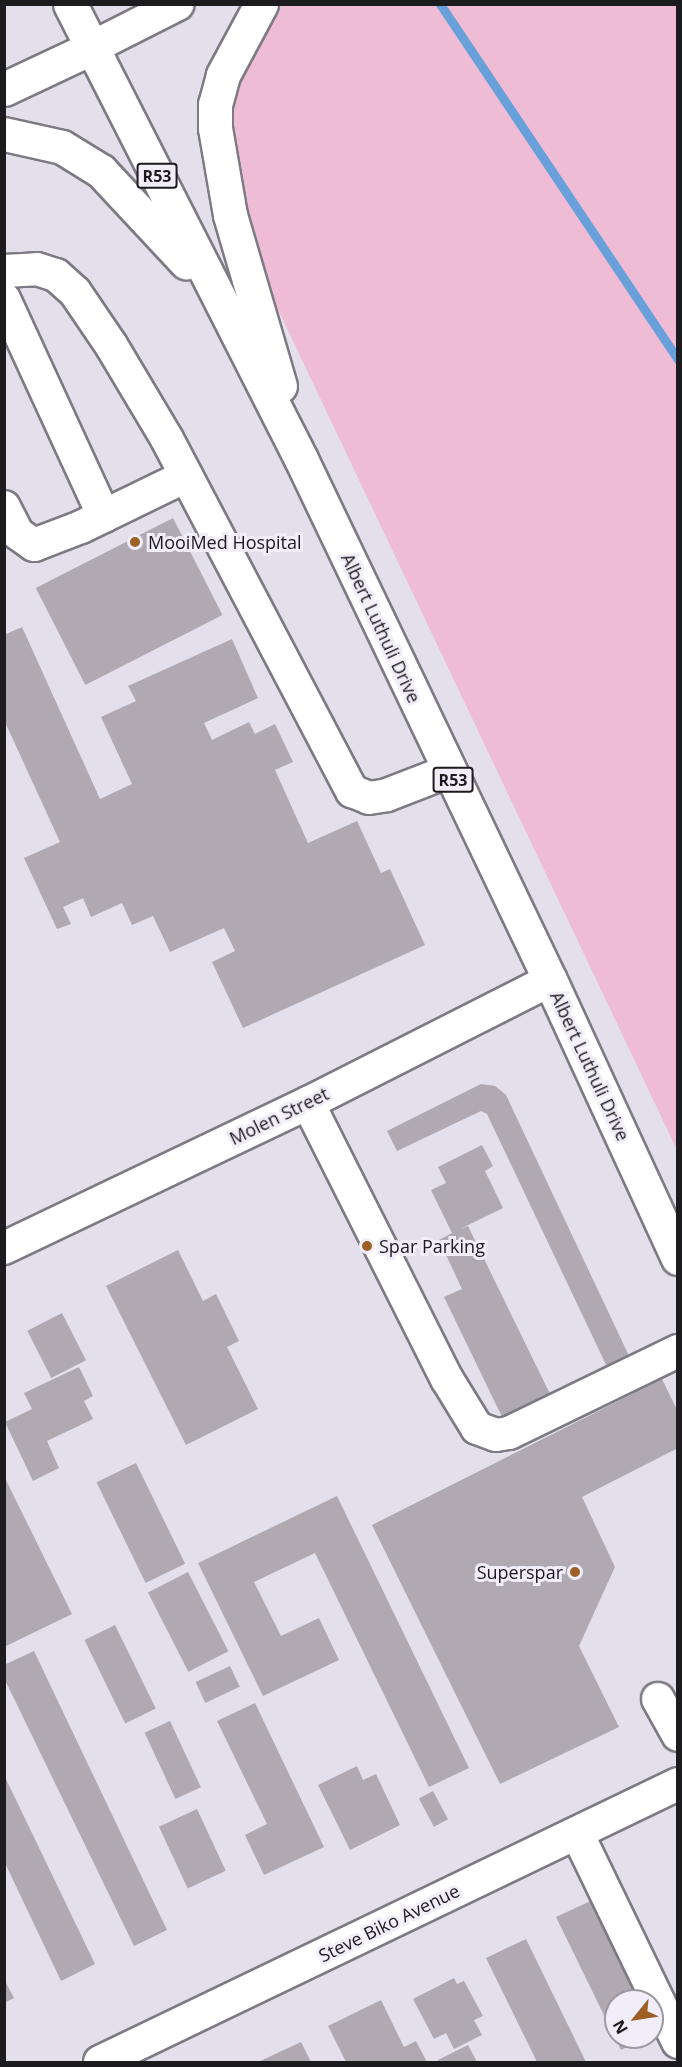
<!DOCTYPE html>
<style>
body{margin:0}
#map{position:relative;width:682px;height:2067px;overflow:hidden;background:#e3e0eb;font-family:"Open Sans",sans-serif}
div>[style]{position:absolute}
.green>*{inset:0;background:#eebdd5}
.stream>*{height:9px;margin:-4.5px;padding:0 4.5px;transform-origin:4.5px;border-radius:4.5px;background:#6aa0d9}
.building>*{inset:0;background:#b1a9b1;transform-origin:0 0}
.roads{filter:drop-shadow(2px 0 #7d7a84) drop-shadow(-2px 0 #7d7a84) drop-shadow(0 2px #7d7a84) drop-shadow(0 -2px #7d7a84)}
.minor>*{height:32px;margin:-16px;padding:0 16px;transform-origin:16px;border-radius:16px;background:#fff}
.major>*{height:33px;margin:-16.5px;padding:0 16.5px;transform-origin:16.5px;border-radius:16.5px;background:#fff}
.dots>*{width:16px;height:16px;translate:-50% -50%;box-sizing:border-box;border:3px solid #f1edf9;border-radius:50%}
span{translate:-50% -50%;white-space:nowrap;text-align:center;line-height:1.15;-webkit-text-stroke:6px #f1edf9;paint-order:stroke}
.shield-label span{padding:2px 4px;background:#f1edf9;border:2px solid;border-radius:4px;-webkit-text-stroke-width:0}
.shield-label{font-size:16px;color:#1c1b1e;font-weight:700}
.poi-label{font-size:18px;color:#1c1b1e}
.left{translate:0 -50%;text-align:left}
.right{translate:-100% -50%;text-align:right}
.street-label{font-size:18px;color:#1c1b1e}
.frame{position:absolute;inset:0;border:6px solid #1c1b1e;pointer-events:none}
.north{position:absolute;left:604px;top:1989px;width:60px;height:60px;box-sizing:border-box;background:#f1edf9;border:2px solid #9c99a1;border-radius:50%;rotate:240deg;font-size:16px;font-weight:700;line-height:24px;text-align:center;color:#1c1b1e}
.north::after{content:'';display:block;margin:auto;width:21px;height:27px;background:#9d5f24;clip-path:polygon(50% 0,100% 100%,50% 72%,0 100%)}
</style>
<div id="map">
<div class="green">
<i style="clip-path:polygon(262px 5px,677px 5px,677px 1150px,217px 181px,227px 62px)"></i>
</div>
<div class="stream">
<i style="left:440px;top:4px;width:428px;rotate:56.2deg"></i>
</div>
<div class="building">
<i style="left:173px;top:518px;width:109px;height:154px;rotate:63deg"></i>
<i style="clip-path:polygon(22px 627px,100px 799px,132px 784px,101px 717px,136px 701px,128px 686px,232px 639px,258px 698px,204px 723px,212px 740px,249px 722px,255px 734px,275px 724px,293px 762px,275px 770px,308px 843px,357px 821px,381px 873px,390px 869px,425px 945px,243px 1028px,212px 962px,235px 951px,224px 928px,170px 952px,153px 916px,132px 925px,122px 903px,91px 917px,83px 898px,63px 907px,71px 924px,57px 929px,24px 858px,60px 842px,4px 720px,4px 635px)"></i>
<i style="clip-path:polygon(481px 1084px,495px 1086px,506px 1095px,630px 1358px,608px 1369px,487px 1114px,481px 1111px,397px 1151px,387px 1131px)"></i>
<i style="clip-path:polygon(482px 1145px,493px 1166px,485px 1171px,503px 1208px,460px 1229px,468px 1226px,552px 1398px,504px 1421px,444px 1297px,462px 1289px,439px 1240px,452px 1233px,431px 1190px,446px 1183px,438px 1167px)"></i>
<i style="clip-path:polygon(178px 1250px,203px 1301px,216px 1294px,239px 1341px,227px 1347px,258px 1409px,186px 1445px,106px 1286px)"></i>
<i style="left:62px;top:1313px;width:53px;height:39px;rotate:63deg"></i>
<i style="clip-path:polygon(79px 1367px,93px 1396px,84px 1401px,93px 1419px,47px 1441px,59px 1468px,33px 1481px,5px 1422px,32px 1409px,24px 1393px)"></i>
<i style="clip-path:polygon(662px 1379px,678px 1412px,678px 1448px,582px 1497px,615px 1567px,579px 1646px,619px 1727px,500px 1784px,372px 1525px)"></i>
<i style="left:136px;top:1463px;width:112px;height:44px;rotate:64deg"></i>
<i style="clip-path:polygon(4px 1476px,72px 1614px,4px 1647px)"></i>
<i style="clip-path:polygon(337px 1496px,469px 1768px,429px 1787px,315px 1553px,254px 1582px,281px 1636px,319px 1618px,339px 1660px,263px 1696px,198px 1563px)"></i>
<i style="left:188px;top:1572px;width:89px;height:45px;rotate:63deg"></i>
<i style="left:115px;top:1625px;width:93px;height:34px;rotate:64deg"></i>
<i style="clip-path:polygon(34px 1651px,167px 1930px,134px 1946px,4px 1678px,4px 1665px)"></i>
<i style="left:230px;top:1666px;width:23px;height:38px;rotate:65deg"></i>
<i style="clip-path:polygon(255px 1703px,324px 1847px,264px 1875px,245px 1835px,267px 1824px,217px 1721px)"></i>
<i style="left:170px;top:1721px;width:73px;height:28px;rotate:65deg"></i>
<i style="clip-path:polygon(357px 1766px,363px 1780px,376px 1774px,400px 1825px,350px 1850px,318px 1785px)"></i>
<i style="clip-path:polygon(5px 1777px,95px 1964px,61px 1981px,5px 1863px)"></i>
<i style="left:433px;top:1791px;width:32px;height:16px;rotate:62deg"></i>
<i style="left:197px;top:1809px;width:68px;height:42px;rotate:65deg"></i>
<i style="clip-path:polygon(597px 1898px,647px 2001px,616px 2001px,616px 2037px,648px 2037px,621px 2050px,556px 1917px)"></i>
<i style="clip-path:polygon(526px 1939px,586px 2062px,537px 2062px,486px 1958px)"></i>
<i style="clip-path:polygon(454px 1978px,457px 1984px,464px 1981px,483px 2016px,474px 2020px,482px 2035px,454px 2049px,446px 2033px,434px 2039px,413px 1999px)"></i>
<i style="clip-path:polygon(4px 1979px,14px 1998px,4px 2003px)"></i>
<i style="clip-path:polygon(381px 2000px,404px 2047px,416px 2041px,427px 2062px,346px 2062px,328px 2026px)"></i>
<i style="clip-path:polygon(301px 2042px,311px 2062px,258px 2062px)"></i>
<i style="clip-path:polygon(468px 2045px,477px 2062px,439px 2062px,438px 2060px)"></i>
</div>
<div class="roads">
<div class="minor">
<i style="left:91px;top:48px;width:97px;rotate:-26.8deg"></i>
<i style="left:4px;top:271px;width:33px;rotate:-3deg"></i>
<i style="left:37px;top:269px;width:20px;rotate:18deg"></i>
<i style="left:56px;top:275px;width:25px;rotate:42deg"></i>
<i style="left:75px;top:292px;width:64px;rotate:55.8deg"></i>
<i style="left:111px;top:345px;width:109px;rotate:59.2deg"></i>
<i style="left:167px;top:439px;width:398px;rotate:62.3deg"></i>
<i style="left:352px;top:791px;width:18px;rotate:22deg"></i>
<i style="left:369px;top:798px;width:18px;rotate:-9deg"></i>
<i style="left:387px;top:795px;width:66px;rotate:-21.2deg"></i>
<i style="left:4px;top:299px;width:239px;rotate:65.3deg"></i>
<i style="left:4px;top:507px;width:29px;rotate:63deg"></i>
<i style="left:17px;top:533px;width:21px;rotate:35deg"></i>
<i style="left:34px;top:545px;width:50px;rotate:-21deg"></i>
<i style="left:81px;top:527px;width:117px;rotate:-25.9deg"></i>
<i style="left:308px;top:1103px;width:309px;rotate:63.3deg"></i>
<i style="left:447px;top:1379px;width:57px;rotate:58.5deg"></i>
<i style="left:477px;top:1428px;width:20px;rotate:20deg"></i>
<i style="left:496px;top:1435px;width:13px;rotate:-9deg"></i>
<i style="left:509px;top:1433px;width:188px;rotate:-25.9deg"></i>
<i style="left:4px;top:1248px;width:337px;rotate:-25.5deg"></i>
<i style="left:308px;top:1103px;width:271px;rotate:-26.9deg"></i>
<i style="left:658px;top:1699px;width:41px;rotate:60.9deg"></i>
<i style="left:577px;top:1833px;width:232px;rotate:64.2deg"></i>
<i style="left:100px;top:2062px;width:641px;rotate:-25.69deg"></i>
</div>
<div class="major">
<i style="left:70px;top:4px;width:510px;rotate:63.08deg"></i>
<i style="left:301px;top:459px;width:577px;rotate:64.46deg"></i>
<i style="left:550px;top:980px;width:306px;rotate:65.3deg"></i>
<i style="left:261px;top:4px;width:81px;rotate:118.2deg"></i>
<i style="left:223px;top:75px;width:30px;rotate:105deg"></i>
<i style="left:215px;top:104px;width:24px;rotate:90deg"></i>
<i style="left:215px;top:128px;width:88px;rotate:80.2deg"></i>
<i style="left:230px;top:215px;width:178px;rotate:73.7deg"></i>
<i style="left:4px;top:89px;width:96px;rotate:-25.2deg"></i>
<i style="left:4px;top:134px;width:59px;rotate:12.6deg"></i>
<i style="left:62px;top:147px;width:46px;rotate:31.6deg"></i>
<i style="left:101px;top:171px;width:125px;rotate:47deg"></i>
</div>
</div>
<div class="dots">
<i style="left:135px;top:542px;background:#9d5f24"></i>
<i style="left:367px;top:1246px;background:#9d5f24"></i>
<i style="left:575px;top:1572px;background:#9d5f24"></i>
</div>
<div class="shield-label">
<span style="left:157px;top:176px">R53</span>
<span style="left:453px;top:780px">R53</span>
</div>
<div class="poi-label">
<span class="left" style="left:148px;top:542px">MooiMed Hospital</span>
<span class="left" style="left:379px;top:1246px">Spar Parking</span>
<span class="right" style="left:563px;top:1572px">Superspar</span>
</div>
<div class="street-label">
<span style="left:381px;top:628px;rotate:65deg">Albert Luthuli Drive</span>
<span style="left:590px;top:1066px;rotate:65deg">Albert Luthuli Drive</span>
<span style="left:279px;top:1116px;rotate:-26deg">Molen Street</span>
<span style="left:389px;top:1923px;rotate:-26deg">Steve Biko Avenue</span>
</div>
<div class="frame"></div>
<div class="north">N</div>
</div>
